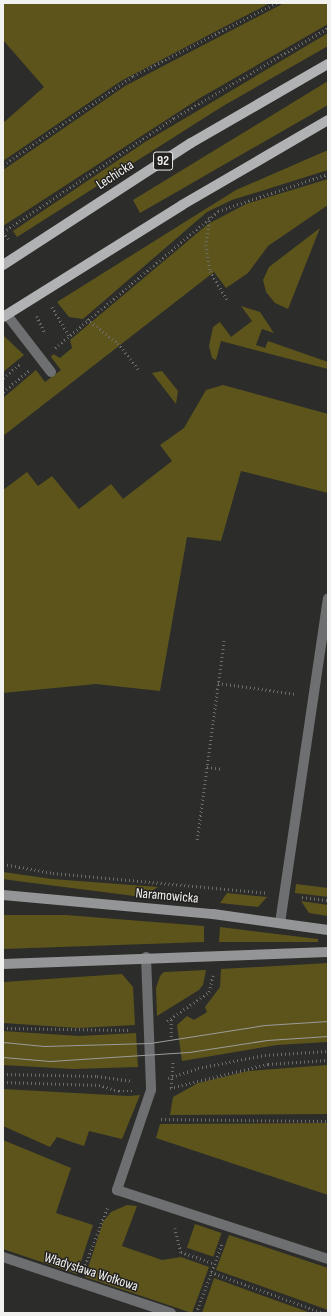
<!DOCTYPE html>
<meta charset="utf-8">
<style>
body{margin:0}
#map{position:relative;width:331px;height:1316px;overflow:hidden;background:#2c2c2a;font-family:"Sofia Sans Condensed",sans-serif}
div>[style]{position:absolute}
.green>*{inset:0;background:#5c541b;transform-origin:0 0}
.path>*{height:2.5px;margin-top:-1.25px;transform-origin:0;background:repeating-linear-gradient(90deg,#6d6d6b 0 1px,transparent 0 4px)}
.lane>*{height:10px;margin:-5px;padding:0 5px;transform-origin:5px;border-radius:5px;background:#6e6f70}
.street>*{height:10px;margin:-5px;padding:0 5px;transform-origin:5px;border-radius:5px;background:#6e6f70}
.secondary>*{height:10px;margin:-5px;padding:0 5px;transform-origin:5px;border-radius:5px;background:#939596}
.primary>*{height:10px;margin:-5px;padding:0 5px;transform-origin:5px;border-radius:5px;background:#b0b2b4}
.tram>*{height:1px;margin:-0.5px;padding:0 0.5px;transform-origin:0.5px;border-radius:0.5px;background:#9c9c9a}
span{translate:-50% -50%;white-space:nowrap;text-align:center;line-height:1.15;-webkit-text-stroke:3px #232220;paint-order:stroke}
.shield-label span{padding:1px 3px;background:#232220;border:1px solid;border-radius:3px;-webkit-text-stroke-width:0}
.shield-label{font-size:13px;color:#f1f1ef;font-weight:700}
.street-label{font-size:14px;color:#f1f1ef}
.frame{position:absolute;inset:0;border:4px solid #f1f1ef;pointer-events:none}
</style>
<div id="map">
<div class="green">
<i style="clip-path:polygon(3px 3px,270px 3px,121px 81px,3px 161px,3px 123px,44px 87px,3px 40px)"></i>
<i style="clip-path:polygon(284px 3px,328px 3px,328px 24px,200px 98px,3px 226px,3px 170px,125px 86px)"></i>
<i style="clip-path:polygon(328px 33px,328px 46px,223px 106px,17px 237px,13px 231px,145px 142px)"></i>
<i style="clip-path:polygon(328px 81px,328px 105px,140px 213px,133px 200px)"></i>
<i style="clip-path:polygon(328px 150px,328px 170px,232px 200px,207px 212px,83px 319px,69px 317px,57px 302px,236px 190px)"></i>
<i style="clip-path:polygon(328px 179px,328px 205px,268px 246px,248px 273px,226px 288px,214px 272px,3px 436px,3px 398px,36px 370px,45px 382px,61px 370px,51px 357px,53px 354px,60px 358px,72px 348px,70px 340px,208px 224px,246px 204px)"></i>
<i style="clip-path:polygon(320px 228px,288px 309px,275px 303px,266px 292px,263px 280px,269px 267px)"></i>
<i style="clip-path:polygon(241px 306px,260px 312px,274px 333px,262px 329px,256px 345px,265px 348px,268px 341px,328px 362px,328px 369px,221px 341px,216px 360px,212px 358px,209px 346px,213px 327px,220px 322px,231px 337px,252px 321px)"></i>
<i style="clip-path:polygon(3px 335px,24px 355px,3px 372px)"></i>
<i style="clip-path:polygon(162px 371px,178px 391px,176px 404px,152px 373px)"></i>
<i style="clip-path:polygon(223px 385px,328px 414px,328px 493px,241px 471px,221px 541px,187px 537px,160px 691px,96px 684px,3px 693px,3px 490px,27px 472px,38px 486px,52px 476px,79px 509px,111px 484px,123px 499px,172px 461px,160px 445px,184px 428px,206px 390px)"></i>
<i style="clip-path:polygon(3px 872px,52px 879px,158px 887px,142px 897px,17px 881px,3px 879px)"></i>
<i style="left:296px;top:884px;width:32px;height:9px;rotate:7deg"></i>
<i style="clip-path:polygon(227px 893px,267px 897px,258px 907px,220px 903px)"></i>
<i style="clip-path:polygon(301px 901px,328px 905px,328px 916px,309px 913px)"></i>
<i style="clip-path:polygon(3px 915px,66px 915px,204px 926px,204px 942px,3px 949px)"></i>
<i style="clip-path:polygon(220px 927px,318px 939px,318px 942px,219px 942px)"></i>
<i style="clip-path:polygon(328px 963px,328px 1042px,277px 1045px,182px 1061px,177px 1025px,187px 1016px,194px 1020px,207px 1012px,205px 1007px,220px 987px,221px 969px)"></i>
<i style="clip-path:polygon(206px 970px,203px 985px,199px 990px,157px 1016px,156px 988px,160px 976px,164px 972px)"></i>
<i style="clip-path:polygon(122px 974px,133px 987px,135px 1025px,78px 1028px,3px 1023px,3px 982px)"></i>
<i style="clip-path:polygon(3px 1031px,79px 1036px,136px 1033px,138px 1067px,73px 1069px,3px 1065px)"></i>
<i style="clip-path:polygon(328px 1065px,328px 1114px,170px 1115px,173px 1097px,198px 1083px,248px 1071px)"></i>
<i style="clip-path:polygon(3px 1089px,129px 1096px,140px 1095px,122px 1139px,89px 1131px,84px 1146px,57px 1137px,50px 1147px,3px 1126px)"></i>
<i style="clip-path:polygon(328px 1123px,328px 1195px,156px 1138px,160px 1124px)"></i>
<i style="clip-path:polygon(3px 1140px,71px 1168px,56px 1213px,93px 1225px,77px 1274px,3px 1249px)"></i>
<i style="clip-path:polygon(127px 1205px,137px 1206px,122px 1246px,162px 1260px,181px 1257px,209px 1267px,192px 1313px,85px 1277px,103px 1222px,111px 1212px)"></i>
<i style="left:195px;top:1224px;width:28px;height:25px;rotate:19deg"></i>
<i style="clip-path:polygon(229px 1235px,328px 1268px,328px 1310px,216px 1270px)"></i>
<i style="clip-path:polygon(214px 1278px,311px 1313px,202px 1313px)"></i>
</div>
<div class="path">
<i style="left:3px;top:165px;width:158px;rotate:-34.4deg"></i>
<i style="left:133px;top:76px;width:161px;rotate:-27deg"></i>
<i style="left:210px;top:217px;width:28px;rotate:98deg"></i>
<i style="left:206px;top:245px;width:26px;rotate:81deg"></i>
<i style="left:210px;top:271px;width:35px;rotate:59deg"></i>
<i style="left:3px;top:232px;width:206px;rotate:-33.7deg"></i>
<i style="left:174px;top:118px;width:178px;rotate:-30.3deg"></i>
<i style="left:3px;top:232px;width:10px;rotate:53deg"></i>
<i style="left:52px;top:307px;width:33px;rotate:59deg"></i>
<i style="left:37px;top:316px;width:17px;rotate:65deg"></i>
<i style="left:87px;top:319px;width:39px;rotate:38deg"></i>
<i style="left:118px;top:343px;width:34px;rotate:52deg"></i>
<i style="left:55px;top:348px;width:213px;rotate:-40deg"></i>
<i style="left:218px;top:211px;width:116px;rotate:-18.6deg"></i>
<i style="left:3px;top:378px;width:23px;rotate:-40deg"></i>
<i style="left:3px;top:392px;width:33px;rotate:-40deg"></i>
<i style="left:218px;top:683px;width:79px;rotate:8deg"></i>
<i style="left:207px;top:767px;width:16px;rotate:7deg"></i>
<i style="left:197px;top:840px;width:201px;rotate:-82.3deg"></i>
<i style="left:3px;top:864px;width:51px;rotate:10.2deg"></i>
<i style="left:53px;top:873px;width:215px;rotate:5.3deg"></i>
<i style="left:302px;top:897px;width:26px;rotate:7deg"></i>
<i style="left:167px;top:1021px;width:51px;rotate:-34.6deg"></i>
<i style="left:209px;top:992px;width:18px;rotate:-77deg"></i>
<i style="left:3px;top:1028px;width:127px;rotate:0.9deg"></i>
<i style="left:171px;top:1037px;width:18px;rotate:-90deg"></i>
<i style="left:3px;top:1074px;width:94px;rotate:1.2deg"></i>
<i style="left:97px;top:1076px;width:36px;rotate:8deg"></i>
<i style="left:168px;top:1078px;width:32px;rotate:-18deg"></i>
<i style="left:198px;top:1068px;width:68px;rotate:-11deg"></i>
<i style="left:265px;top:1055px;width:63px;rotate:-3.6deg"></i>
<i style="left:3px;top:1082px;width:96px;rotate:1.8deg"></i>
<i style="left:99px;top:1085px;width:21px;rotate:17deg"></i>
<i style="left:119px;top:1091px;width:14px"></i>
<i style="left:170px;top:1088px;width:101px;rotate:-13.8deg"></i>
<i style="left:268px;top:1064px;width:60px;rotate:-3.8deg"></i>
<i style="left:171px;top:1088px;width:27px;rotate:-86deg"></i>
<i style="left:161px;top:1119px;width:167px;rotate:0.7deg"></i>
<i style="left:175px;top:1228px;width:25px;rotate:76deg"></i>
<i style="left:181px;top:1252px;width:36px;rotate:19deg"></i>
<i style="left:85px;top:1265px;width:63px;rotate:-68.7deg"></i>
<i style="left:211px;top:1272px;width:119px;rotate:20.1deg"></i>
<i style="left:196px;top:1313px;width:74px;rotate:-69.4deg"></i>
</div>
<div class="lane">
<i style="left:7px;top:315px;width:72px;rotate:52.3deg"></i>
<i style="left:280px;top:923px;width:328px;rotate:-81.6deg"></i>
</div>
<div class="street">
<i style="left:146px;top:957px;width:133px;rotate:87.8deg"></i>
<i style="left:151px;top:1090px;width:106px;rotate:108.8deg"></i>
<i style="left:117px;top:1190px;width:222px;rotate:18.1deg"></i>
<i style="left:3px;top:1257px;width:177px;rotate:18.4deg"></i>
</div>
<div class="secondary">
<i style="left:3px;top:895px;width:211px;rotate:5.2deg"></i>
<i style="left:213px;top:914px;width:116px;rotate:7.9deg"></i>
<i style="left:3px;top:964px;width:325px;rotate:-2.1deg"></i>
</div>
<div class="primary">
<i style="left:3px;top:265px;width:224px;rotate:-33deg"></i>
<i style="left:191px;top:143px;width:158px;rotate:-30deg"></i>
<i style="left:3px;top:317px;width:211px;rotate:-32deg"></i>
<i style="left:182px;top:205px;width:169px;rotate:-30.2deg"></i>
</div>
<div class="tram">
<i style="left:3px;top:1042px;width:41px;rotate:5.6deg"></i>
<i style="left:44px;top:1046px;width:106px;rotate:-1.6deg"></i>
<i style="left:150px;top:1043px;width:116px;rotate:-8.9deg"></i>
<i style="left:265px;top:1025px;width:63px;rotate:-3.6deg"></i>
<i style="left:3px;top:1057px;width:47px;rotate:4.9deg"></i>
<i style="left:50px;top:1061px;width:139px;rotate:-3.7deg"></i>
<i style="left:189px;top:1052px;width:79px;rotate:-8.7deg"></i>
<i style="left:267px;top:1040px;width:61px;rotate:-3.8deg"></i>
</div>
<div class="shield-label">
<span style="left:163px;top:161px">92</span>
</div>
<div class="street-label">
<span style="left:115px;top:175px;rotate:-33deg">Lechicka</span>
<span style="left:167px;top:896px;rotate:5deg">Naramowicka</span>
<span style="left:91px;top:1272px;rotate:18deg">Władysława Wołkowa</span>
</div>
<div class="frame"></div>
</div>
